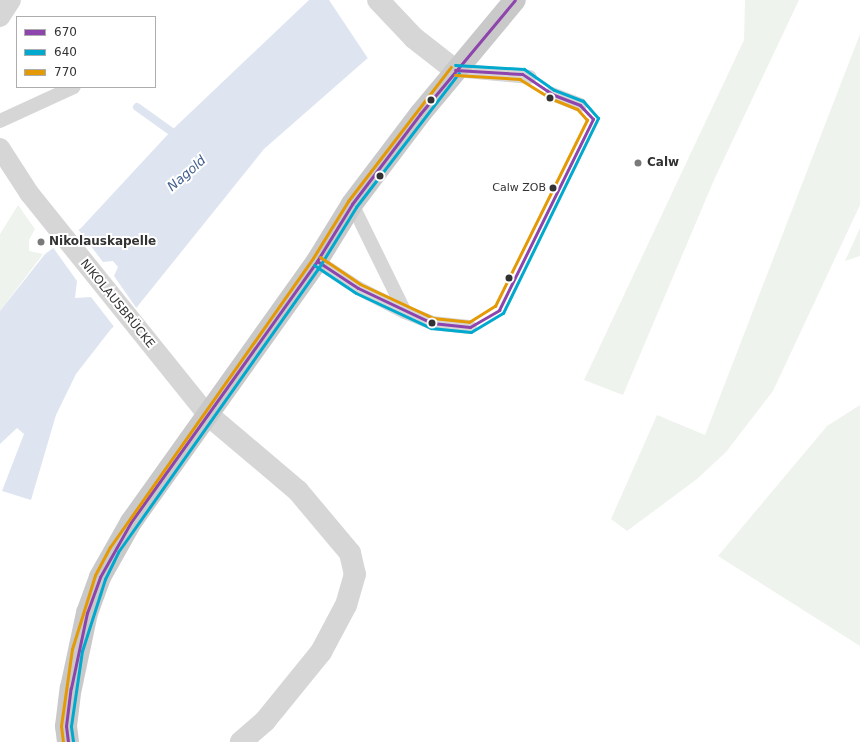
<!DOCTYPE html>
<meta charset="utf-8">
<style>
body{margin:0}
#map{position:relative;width:860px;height:742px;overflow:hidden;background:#fff;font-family:"DejaVu Sans",sans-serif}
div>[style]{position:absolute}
.green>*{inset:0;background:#eff3ed}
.water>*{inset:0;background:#dee5f1}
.pier>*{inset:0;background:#fff}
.stream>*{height:8px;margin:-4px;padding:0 4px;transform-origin:4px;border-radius:4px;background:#dee5f1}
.service>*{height:14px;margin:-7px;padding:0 7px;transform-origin:7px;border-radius:7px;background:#d6d6d6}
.pedestrian>*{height:20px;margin:-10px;padding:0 10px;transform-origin:10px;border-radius:10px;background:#d6d6d6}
.minor>*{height:22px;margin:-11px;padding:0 11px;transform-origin:11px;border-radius:11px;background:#d6d6d6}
.primary>*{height:22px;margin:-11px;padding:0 11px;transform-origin:11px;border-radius:11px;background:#c9c9c9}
.bus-1>*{height:3px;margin:-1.5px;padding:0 1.5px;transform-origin:1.5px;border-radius:1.5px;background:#8e44ad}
.bus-2>*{height:3px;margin:-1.5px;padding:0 1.5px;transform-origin:1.5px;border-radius:1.5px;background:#00a9ce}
.bus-3>*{height:3px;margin:-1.5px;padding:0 1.5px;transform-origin:1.5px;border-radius:1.5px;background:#e39a05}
.dots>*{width:11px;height:11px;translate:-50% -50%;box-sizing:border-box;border:2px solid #fff;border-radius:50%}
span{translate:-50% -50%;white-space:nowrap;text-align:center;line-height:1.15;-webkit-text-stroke:4px #fff;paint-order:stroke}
.bus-label{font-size:11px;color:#323232}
.right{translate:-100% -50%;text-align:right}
.poi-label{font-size:12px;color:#323232;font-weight:700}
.left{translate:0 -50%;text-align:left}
.street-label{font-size:12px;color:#323232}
.water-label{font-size:13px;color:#446090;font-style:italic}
.legend{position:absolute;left:16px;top:16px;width:140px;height:72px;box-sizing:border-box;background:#fff;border:1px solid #adadad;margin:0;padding:5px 7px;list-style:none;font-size:12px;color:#323232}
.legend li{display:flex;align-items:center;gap:8px;height:20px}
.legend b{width:20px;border:1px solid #adadad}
</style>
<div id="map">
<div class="green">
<i style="clip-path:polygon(745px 0,799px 0,714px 180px,623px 395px,584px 380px,744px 40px)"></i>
<i style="clip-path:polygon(860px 34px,860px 205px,773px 391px,726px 452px,697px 479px,627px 531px,611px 519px,657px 415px,705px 435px)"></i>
<i style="clip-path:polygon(18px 205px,35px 229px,29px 240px,29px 251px,43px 254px,0 311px,0 234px)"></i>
<i style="clip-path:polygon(860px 228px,860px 256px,845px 261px)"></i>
<i style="clip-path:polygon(860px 405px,860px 646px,718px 556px,827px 426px)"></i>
</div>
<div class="water">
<i style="clip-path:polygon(309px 0,434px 0,264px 149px,137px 307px,111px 329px,76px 374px,56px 415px,31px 500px,2px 491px,24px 434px,17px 428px,0 444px,0 311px,45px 254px,81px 228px,171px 131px)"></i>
</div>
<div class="pier">
<i style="clip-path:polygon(329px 0,436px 0,369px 60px)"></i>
<i style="clip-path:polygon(77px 228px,103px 262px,113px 261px,118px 267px,114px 276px,137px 309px,115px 328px,91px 297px,75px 298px,77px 281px,52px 246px)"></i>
</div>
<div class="stream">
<i style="left:137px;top:107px;width:52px;rotate:35.5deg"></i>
</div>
<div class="service">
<i style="left:455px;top:70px;width:75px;rotate:5.3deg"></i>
<i style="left:552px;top:94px;width:30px;rotate:21deg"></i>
<i style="left:0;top:121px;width:81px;rotate:-24.7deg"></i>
<i style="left:352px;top:204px;width:120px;rotate:63.9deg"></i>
<i style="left:317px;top:261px;width:49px;rotate:33.4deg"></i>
<i style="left:358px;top:288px;width:53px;rotate:27.1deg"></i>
<i style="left:405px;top:312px;width:29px;rotate:22deg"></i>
<i style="left:432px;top:323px;width:38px;rotate:6deg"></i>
</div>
<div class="pedestrian">
<i style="left:0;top:17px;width:20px;rotate:-57deg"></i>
<i style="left:0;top:148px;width:54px;rotate:57.2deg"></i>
<i style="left:29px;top:193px;width:284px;rotate:51.2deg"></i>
</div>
<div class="minor">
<i style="left:378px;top:0;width:52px;rotate:46.5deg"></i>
<i style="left:414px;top:38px;width:52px;rotate:38deg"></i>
<i style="left:207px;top:414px;width:119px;rotate:40.2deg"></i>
<i style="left:298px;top:491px;width:81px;rotate:50deg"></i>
<i style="left:350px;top:553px;width:22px;rotate:77deg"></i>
<i style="left:355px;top:574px;width:32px;rotate:106deg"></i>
<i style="left:346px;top:605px;width:53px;rotate:118deg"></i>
<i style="left:321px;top:652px;width:89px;rotate:129.1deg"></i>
<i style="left:265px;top:721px;width:32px;rotate:139deg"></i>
</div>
<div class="primary">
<i style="left:68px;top:742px;width:16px;rotate:-97deg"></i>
<i style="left:66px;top:726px;width:38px;rotate:-83deg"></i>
<i style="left:71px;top:688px;width:77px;rotate:-78deg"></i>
<i style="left:87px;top:613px;width:38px;rotate:-70deg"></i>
<i style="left:100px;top:577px;width:63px;rotate:-60.6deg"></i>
<i style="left:131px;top:522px;width:320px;rotate:-54.5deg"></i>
<i style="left:317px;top:261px;width:67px;rotate:-58.4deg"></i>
<i style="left:352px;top:204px;width:113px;rotate:-52.9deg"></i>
<i style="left:420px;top:114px;width:148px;rotate:-50.2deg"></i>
</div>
<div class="bus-1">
<i style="left:317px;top:261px;width:49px;rotate:33.4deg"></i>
<i style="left:358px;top:288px;width:82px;rotate:25.3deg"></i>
<i style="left:432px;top:323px;width:38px;rotate:6deg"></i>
<i style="left:470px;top:327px;width:34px;rotate:-30deg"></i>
<i style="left:499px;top:310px;width:213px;rotate:-63.8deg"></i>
<i style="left:593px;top:119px;width:19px;rotate:-133deg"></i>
<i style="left:580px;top:105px;width:30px;rotate:-159deg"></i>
<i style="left:552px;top:94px;width:36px;rotate:-146deg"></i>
<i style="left:522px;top:74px;width:67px;rotate:-176.6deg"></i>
<i style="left:68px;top:742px;width:16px;rotate:-97deg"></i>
<i style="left:66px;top:726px;width:38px;rotate:-83deg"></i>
<i style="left:71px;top:688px;width:77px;rotate:-78deg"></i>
<i style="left:87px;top:613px;width:38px;rotate:-70deg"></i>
<i style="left:100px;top:577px;width:63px;rotate:-60.6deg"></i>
<i style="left:131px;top:522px;width:320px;rotate:-54.5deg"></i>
<i style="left:317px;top:261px;width:67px;rotate:-58.4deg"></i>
<i style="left:352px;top:204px;width:113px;rotate:-52.9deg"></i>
<i style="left:420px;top:114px;width:148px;rotate:-50.2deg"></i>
</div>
<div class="bus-2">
<i style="left:314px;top:265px;width:50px;rotate:33.7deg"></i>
<i style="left:356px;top:293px;width:83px;rotate:25deg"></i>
<i style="left:431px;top:328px;width:40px;rotate:5.7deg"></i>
<i style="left:471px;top:332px;width:37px;rotate:-31deg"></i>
<i style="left:503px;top:313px;width:217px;rotate:-64deg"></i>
<i style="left:598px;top:118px;width:23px;rotate:-131deg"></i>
<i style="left:583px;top:101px;width:31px;rotate:-159deg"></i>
<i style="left:554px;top:90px;width:37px;rotate:-145deg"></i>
<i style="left:524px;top:69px;width:69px;rotate:-176.7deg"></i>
<i style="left:73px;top:741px;width:15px;rotate:-98deg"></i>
<i style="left:71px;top:726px;width:76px;rotate:-81.7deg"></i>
<i style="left:82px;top:651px;width:76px;rotate:-72.3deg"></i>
<i style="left:105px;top:579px;width:30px;rotate:-64deg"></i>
<i style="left:118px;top:552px;width:352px;rotate:-54.8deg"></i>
<i style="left:321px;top:264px;width:67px;rotate:-58.4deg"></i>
<i style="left:356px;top:207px;width:169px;rotate:-52.5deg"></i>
</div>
<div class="bus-3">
<i style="left:320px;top:257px;width:48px;rotate:34deg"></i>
<i style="left:360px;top:284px;width:81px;rotate:25deg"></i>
<i style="left:433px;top:318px;width:36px;rotate:6deg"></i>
<i style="left:469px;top:322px;width:31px;rotate:-32deg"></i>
<i style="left:495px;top:306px;width:208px;rotate:-63.7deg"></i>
<i style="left:587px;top:120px;width:15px;rotate:-132deg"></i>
<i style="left:577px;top:109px;width:29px;rotate:-158deg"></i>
<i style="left:550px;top:98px;width:36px;rotate:-148deg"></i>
<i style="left:520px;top:79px;width:65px;rotate:-176.5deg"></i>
<i style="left:63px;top:742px;width:16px;rotate:-97deg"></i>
<i style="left:61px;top:726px;width:78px;rotate:-81.9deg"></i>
<i style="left:72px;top:649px;width:77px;rotate:-72.7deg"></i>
<i style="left:95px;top:575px;width:32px;rotate:-62deg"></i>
<i style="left:110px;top:547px;width:353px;rotate:-54.9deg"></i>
<i style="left:313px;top:258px;width:67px;rotate:-58.4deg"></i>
<i style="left:348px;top:201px;width:169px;rotate:-52.5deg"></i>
</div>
<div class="dots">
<i style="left:550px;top:98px;background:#323232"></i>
<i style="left:431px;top:100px;background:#323232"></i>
<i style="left:638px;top:163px;background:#7a7a7a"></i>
<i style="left:380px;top:176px;background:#323232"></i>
<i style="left:553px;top:188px;background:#323232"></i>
<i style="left:41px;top:242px;background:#7a7a7a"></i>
<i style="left:509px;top:278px;background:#323232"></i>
<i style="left:432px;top:323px;background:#323232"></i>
</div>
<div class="bus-label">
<span class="right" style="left:546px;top:188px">Calw ZOB</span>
</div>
<div class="poi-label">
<span class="left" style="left:647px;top:163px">Calw</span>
<span class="left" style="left:49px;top:242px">Nikolauskapelle</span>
</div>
<div class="street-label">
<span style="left:117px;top:304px;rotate:51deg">NIKOLAUSBRÜCKE</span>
</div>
<div class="water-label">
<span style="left:187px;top:174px;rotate:-41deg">Nagold</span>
</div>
<ul class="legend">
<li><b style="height:5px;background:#8e44ad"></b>670</li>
<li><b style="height:5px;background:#00a9ce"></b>640</li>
<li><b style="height:5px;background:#e39a05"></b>770</li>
</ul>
</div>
